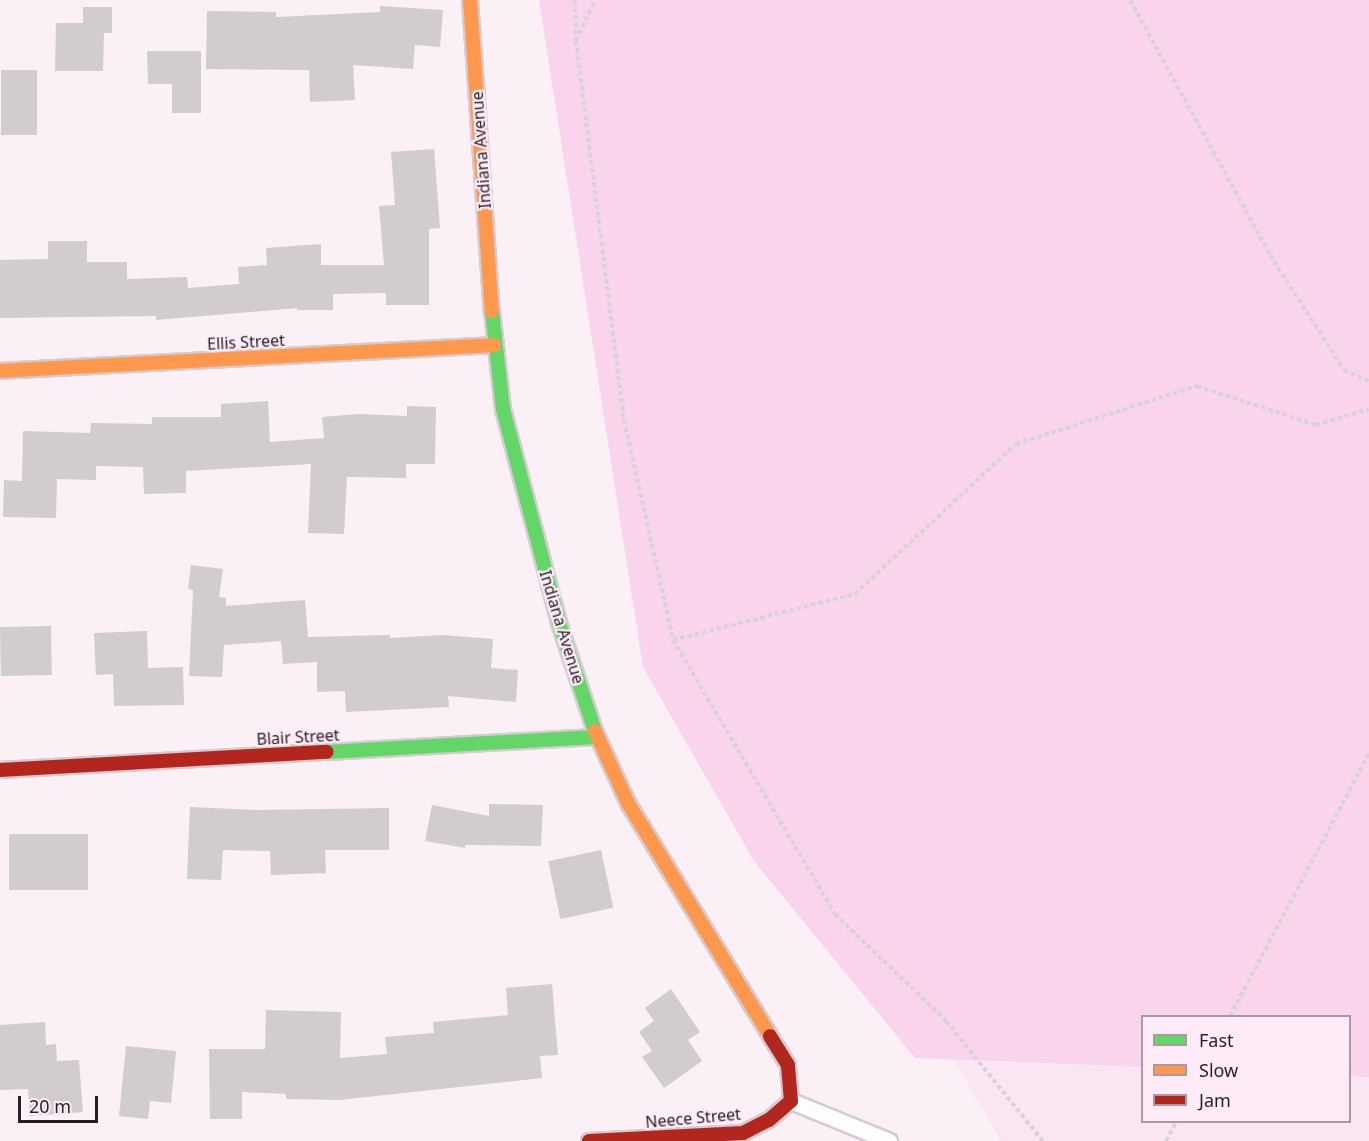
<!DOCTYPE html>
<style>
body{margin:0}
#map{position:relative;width:1369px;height:1141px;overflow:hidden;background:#faf0f6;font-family:"Noto Sans",sans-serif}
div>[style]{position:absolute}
.built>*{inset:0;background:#f9e6f2}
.green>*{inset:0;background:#fad3ec}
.building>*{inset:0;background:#d0cdcc;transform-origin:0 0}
.path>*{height:4px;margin-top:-2px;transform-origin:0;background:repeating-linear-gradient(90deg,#d7d4d6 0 4.5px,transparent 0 7.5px)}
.roads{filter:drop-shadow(2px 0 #d4ccd0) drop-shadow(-2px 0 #d4ccd0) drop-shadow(0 2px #d4ccd0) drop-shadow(0 -2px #d4ccd0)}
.lane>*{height:15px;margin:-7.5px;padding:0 7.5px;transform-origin:7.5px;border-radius:7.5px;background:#fefdfe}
.fast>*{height:14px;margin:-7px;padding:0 7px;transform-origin:7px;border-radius:7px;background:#63d668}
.slow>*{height:14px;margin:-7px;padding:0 7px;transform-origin:7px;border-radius:7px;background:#ff974d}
.jam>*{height:14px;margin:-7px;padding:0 7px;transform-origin:7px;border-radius:7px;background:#b3261e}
span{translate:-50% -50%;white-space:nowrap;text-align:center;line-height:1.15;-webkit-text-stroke:4.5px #ffebf7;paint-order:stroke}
.street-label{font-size:16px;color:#261f23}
.legend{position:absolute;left:1141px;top:1015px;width:210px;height:108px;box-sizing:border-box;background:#ffebf7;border:2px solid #a899a2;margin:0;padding:8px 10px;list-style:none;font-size:18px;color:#261f23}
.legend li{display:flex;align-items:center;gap:12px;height:30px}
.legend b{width:30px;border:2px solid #a899a2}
.scale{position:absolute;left:18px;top:1096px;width:80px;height:27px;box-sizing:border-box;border:3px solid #261f23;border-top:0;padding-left:8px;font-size:18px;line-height:21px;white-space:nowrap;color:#261f23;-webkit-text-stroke:4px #ffebf7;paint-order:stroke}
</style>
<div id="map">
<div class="built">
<i style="clip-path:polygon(954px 1060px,1142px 1067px,1142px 1122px,1350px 1122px,1350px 1076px,1369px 1077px,1369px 1141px,1001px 1141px)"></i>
</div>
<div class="green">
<i style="clip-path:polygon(539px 0,1369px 0,1369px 1077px,1350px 1076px,1350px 1016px,1142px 1016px,1142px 1067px,915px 1058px,754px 861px,643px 667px)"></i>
</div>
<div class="building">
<i style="clip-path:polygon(380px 6px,443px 10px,440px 47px,415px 45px,413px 69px,353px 65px,355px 100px,310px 102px,309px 70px,206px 69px,207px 11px,276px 12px,276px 17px,380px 12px)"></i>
<i style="clip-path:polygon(83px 7px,112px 7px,112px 33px,104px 33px,103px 71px,55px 71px,56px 23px,83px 23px)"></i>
<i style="clip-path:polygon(147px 51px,201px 51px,201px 113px,172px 113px,172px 84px,148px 84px)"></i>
<i style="left:37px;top:70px;width:65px;height:36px;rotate:90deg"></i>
<i style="clip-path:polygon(434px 149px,440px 228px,429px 229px,429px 305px,386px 305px,386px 293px,333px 294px,333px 310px,297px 310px,297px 308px,156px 320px,156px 316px,0 318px,0 260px,48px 259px,48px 241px,87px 241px,87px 262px,127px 262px,127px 279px,187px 277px,188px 288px,239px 284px,238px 267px,267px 265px,266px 248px,321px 244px,321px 265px,384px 265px,379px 206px,395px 205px,391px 152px)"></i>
<i style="clip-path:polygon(268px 401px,270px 442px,324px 438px,322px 417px,359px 414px,407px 416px,407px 406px,436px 407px,435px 464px,406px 464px,406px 478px,347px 477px,344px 534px,308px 533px,311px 464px,186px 471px,186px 493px,144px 494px,143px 467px,96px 466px,96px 480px,57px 479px,56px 518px,3px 517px,4px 480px,22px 481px,23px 431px,90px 433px,91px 423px,152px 424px,152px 417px,221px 417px,221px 404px)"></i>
<i style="clip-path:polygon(191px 565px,223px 569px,219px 597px,226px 598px,226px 606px,305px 600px,308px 637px,390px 635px,390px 638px,443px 635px,493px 639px,491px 668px,518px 670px,516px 702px,448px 696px,449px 707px,346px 712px,345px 691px,317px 692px,317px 662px,283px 664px,281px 641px,224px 645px,222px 677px,189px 676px,193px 590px,188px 589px)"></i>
<i style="left:51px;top:626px;width:49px;height:51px;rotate:89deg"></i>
<i style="clip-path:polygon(147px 631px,148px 668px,183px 667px,184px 705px,114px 706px,113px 674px,96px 675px,94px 633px)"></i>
<i style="clip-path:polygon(489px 804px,543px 805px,541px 846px,465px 845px,465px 848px,425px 841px,432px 805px,489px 816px)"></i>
<i style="clip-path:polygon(190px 807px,257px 810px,389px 808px,389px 850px,325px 850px,326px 873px,271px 875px,270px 851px,223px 850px,221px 880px,187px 879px)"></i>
<i style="left:88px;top:834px;width:56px;height:79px;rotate:90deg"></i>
<i style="left:601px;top:850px;width:59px;height:54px;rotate:78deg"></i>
<i style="clip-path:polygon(552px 984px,558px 1055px,540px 1056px,542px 1078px,339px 1100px,286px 1099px,286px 1094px,242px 1092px,242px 1119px,210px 1119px,209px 1049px,265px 1049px,266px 1010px,341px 1012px,340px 1058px,387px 1054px,385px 1037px,434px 1033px,433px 1022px,508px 1015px,506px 988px)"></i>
<i style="clip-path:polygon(671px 989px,700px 1032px,688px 1040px,702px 1061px,664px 1088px,642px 1057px,652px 1051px,639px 1032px,654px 1021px,645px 1008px)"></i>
<i style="clip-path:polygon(45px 1022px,46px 1045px,56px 1044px,57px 1061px,79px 1060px,83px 1112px,30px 1116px,28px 1089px,0 1090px,0 1025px)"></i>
<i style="clip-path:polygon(126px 1046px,176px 1051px,171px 1103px,150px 1101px,148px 1119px,119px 1116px)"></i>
</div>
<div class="path">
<i style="left:575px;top:0;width:41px;rotate:88.6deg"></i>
<i style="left:576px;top:41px;width:382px;rotate:82.8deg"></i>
<i style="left:624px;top:420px;width:225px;rotate:77.4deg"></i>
<i style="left:673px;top:640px;width:318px;rotate:59.4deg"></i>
<i style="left:835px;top:914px;width:154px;rotate:43.9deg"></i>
<i style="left:946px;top:1021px;width:154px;rotate:51.1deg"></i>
<i style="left:1130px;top:0;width:291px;rotate:61.2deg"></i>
<i style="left:1270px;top:255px;width:137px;rotate:57.2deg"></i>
<i style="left:1344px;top:370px;width:27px;rotate:24deg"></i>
<i style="left:576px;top:41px;width:45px;rotate:-65.1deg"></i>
<i style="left:673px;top:640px;width:188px;rotate:-14.2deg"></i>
<i style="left:855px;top:594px;width:220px;rotate:-43deg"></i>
<i style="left:1016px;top:444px;width:190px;rotate:-17.8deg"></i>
<i style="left:1197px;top:386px;width:125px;rotate:18.1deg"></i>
<i style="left:1316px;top:425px;width:55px;rotate:-16.8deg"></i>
<i style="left:1230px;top:1016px;width:297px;rotate:-62.1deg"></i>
<i style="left:1166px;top:1141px;width:21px;rotate:-62deg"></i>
</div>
<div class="roads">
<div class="lane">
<i style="left:791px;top:1101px;width:106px;rotate:22.2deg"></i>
</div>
<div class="fast">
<i style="left:492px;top:311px;width:99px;rotate:83.6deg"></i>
<i style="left:503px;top:409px;width:221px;rotate:75.3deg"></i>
<i style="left:559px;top:623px;width:114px;rotate:71.6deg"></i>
<i style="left:327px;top:752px;width:270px;rotate:-3.2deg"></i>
</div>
<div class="slow">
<i style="left:470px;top:0;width:312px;rotate:86deg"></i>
<i style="left:0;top:371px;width:495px;rotate:-3deg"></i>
<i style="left:595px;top:731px;width:79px;rotate:65.4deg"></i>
<i style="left:628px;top:803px;width:273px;rotate:58.6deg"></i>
</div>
<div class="jam">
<i style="left:0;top:770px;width:327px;rotate:-3.2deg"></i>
<i style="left:589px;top:1141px;width:154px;rotate:-3deg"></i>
<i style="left:743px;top:1133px;width:29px;rotate:-27deg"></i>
<i style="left:769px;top:1120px;width:29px;rotate:-41deg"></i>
<i style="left:791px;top:1101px;width:36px;rotate:-95deg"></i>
<i style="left:788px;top:1065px;width:34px;rotate:-122deg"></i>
</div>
</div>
<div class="street-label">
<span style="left:481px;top:150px;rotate:-94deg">Indiana Avenue</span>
<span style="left:246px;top:342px;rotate:-3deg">Ellis Street</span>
<span style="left:562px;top:627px;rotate:73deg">Indiana Avenue</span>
<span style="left:298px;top:737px;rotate:-3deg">Blair Street</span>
<span style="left:693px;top:1118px;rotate:-5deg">Neece Street</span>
</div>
<ul class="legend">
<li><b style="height:8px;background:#63d668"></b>Fast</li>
<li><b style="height:8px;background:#ff974d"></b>Slow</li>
<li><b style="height:8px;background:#b3261e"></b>Jam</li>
</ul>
<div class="scale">20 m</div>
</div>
